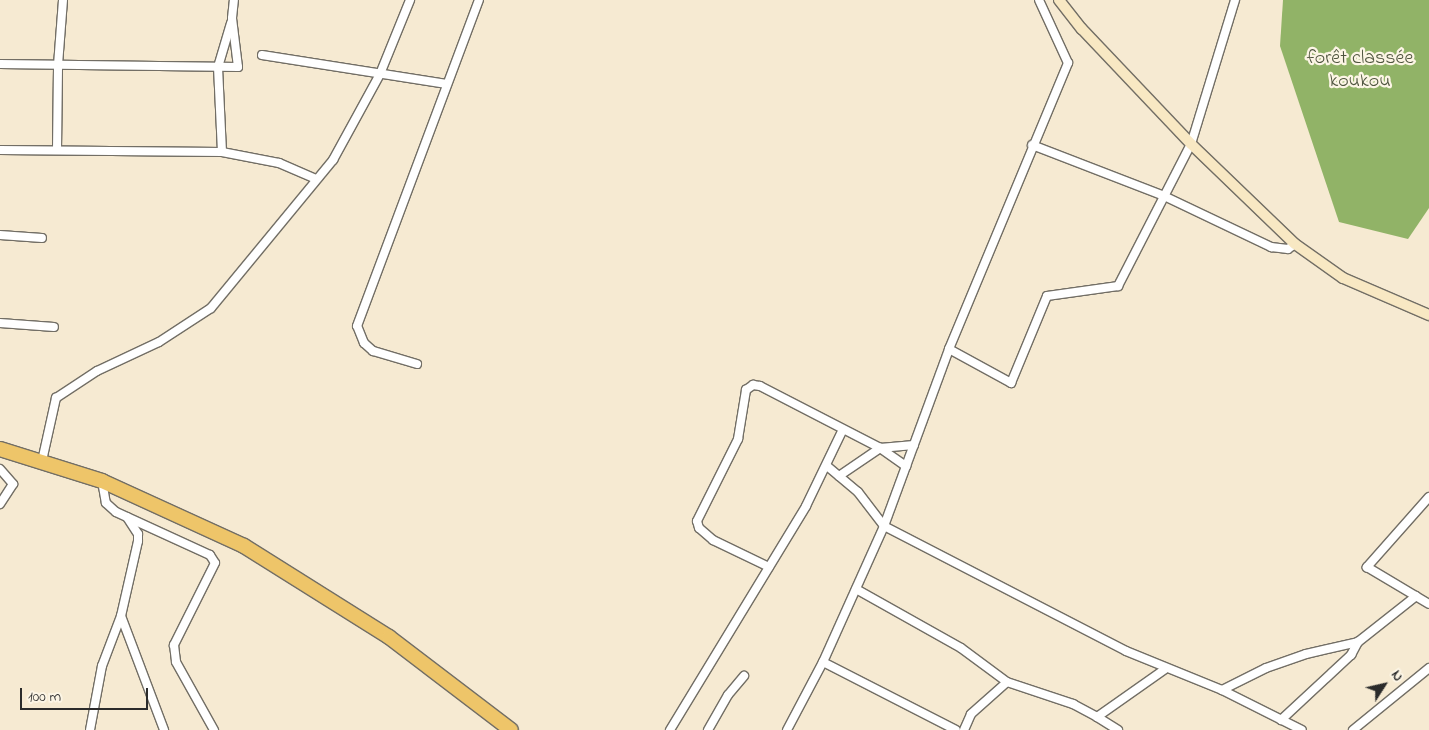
<!DOCTYPE html>
<meta charset="utf-8">
<style>
body{margin:0}
#map{position:relative;width:1429px;height:730px;overflow:hidden;background:#f6ead2;font-family:"Indie Flower",sans-serif}
div>[style]{position:absolute}
.forest>*{inset:0;background:#91b367}
.roads{filter:drop-shadow(1px 0 #726e65) drop-shadow(-1px 0 #726e65) drop-shadow(0 1px #726e65) drop-shadow(0 -1px #726e65)}
.street>*{height:8px;margin:-4px;padding:0 4px;transform-origin:4px;border-radius:4px;background:#fff}
.secondary>*{height:10px;margin:-5px;padding:0 5px;transform-origin:5px;border-radius:5px;background:#f8e8c3}
.highway>*{height:14px;margin:-7px;padding:0 7px;transform-origin:7px;border-radius:7px;background:#eec569}
span{translate:-50% -50%;white-space:nowrap;text-align:center;line-height:1.15;-webkit-text-stroke:4.5px #fcf5e5;paint-order:stroke}
.park-label{font-size:20px;color:#4e543e}
.north{position:absolute;left:1359px;top:660px;width:50px;height:50px;-webkit-text-stroke:4px #fcf5e5;paint-order:stroke;rotate:55deg;font-size:14px;font-weight:700;line-height:20px;text-align:center;color:#2b2b2b}
.north::after{content:'';display:block;margin:auto;width:18px;height:22px;background:#2b2b2b;clip-path:polygon(50% 0,100% 100%,50% 72%,0 100%)}
.scale{position:absolute;left:20px;top:688px;width:128px;height:22px;box-sizing:border-box;border:2px solid #2b2b2b;border-top:0;padding-left:6px;font-size:15px;line-height:18px;white-space:nowrap;color:#2b2b2b;-webkit-text-stroke:4px #fcf5e5;paint-order:stroke}
</style>
<div id="map">
<div class="forest">
<i style="clip-path:polygon(1283px 0,1429px 0,1429px 208px,1408px 239px,1339px 222px,1280px 46px)"></i>
</div>
<div class="roads">
<div class="street">
<i style="left:262px;top:55px;width:187px;rotate:8.9deg"></i>
<i style="left:0;top:64px;width:238px;rotate:0.7deg"></i>
<i style="left:238px;top:67px;width:49px;rotate:-97deg"></i>
<i style="left:232px;top:18px;width:18px;rotate:-84deg"></i>
<i style="left:1032px;top:145px;width:142px;rotate:21.1deg"></i>
<i style="left:1164px;top:196px;width:119px;rotate:25.5deg"></i>
<i style="left:1271px;top:247px;width:17px;rotate:7deg"></i>
<i style="left:1288px;top:249px;width:9px;rotate:-36deg"></i>
<i style="left:0;top:150px;width:222px;rotate:0.5deg"></i>
<i style="left:222px;top:152px;width:58px;rotate:10.9deg"></i>
<i style="left:279px;top:163px;width:40px;rotate:23.4deg"></i>
<i style="left:57px;top:150px;width:85px;rotate:-89.3deg"></i>
<i style="left:58px;top:65px;width:65px;rotate:-85.6deg"></i>
<i style="left:222px;top:152px;width:85px;rotate:-92.7deg"></i>
<i style="left:218px;top:67px;width:46px;rotate:-73.5deg"></i>
<i style="left:0;top:235px;width:42px;rotate:4.1deg"></i>
<i style="left:0;top:323px;width:54px;rotate:4.2deg"></i>
<i style="left:949px;top:349px;width:71px;rotate:28.7deg"></i>
<i style="left:1011px;top:383px;width:94px;rotate:-67.5deg"></i>
<i style="left:1047px;top:296px;width:72px;rotate:-8deg"></i>
<i style="left:1118px;top:286px;width:160px;rotate:-62.8deg"></i>
<i style="left:1191px;top:144px;width:151px;rotate:-73deg"></i>
<i style="left:417px;top:364px;width:46px;rotate:-163.5deg"></i>
<i style="left:373px;top:351px;width:12px;rotate:-138deg"></i>
<i style="left:364px;top:343px;width:18px;rotate:-112deg"></i>
<i style="left:357px;top:326px;width:348px;rotate:-69.5deg"></i>
<i style="left:42px;top:461px;width:65px;rotate:-77.5deg"></i>
<i style="left:56px;top:398px;width:49px;rotate:-33.4deg"></i>
<i style="left:97px;top:371px;width:68px;rotate:-25.1deg"></i>
<i style="left:159px;top:342px;width:62px;rotate:-33.2deg"></i>
<i style="left:211px;top:308px;width:192px;rotate:-50.5deg"></i>
<i style="left:333px;top:160px;width:98px;rotate:-61.3deg"></i>
<i style="left:380px;top:74px;width:80px;rotate:-67.9deg"></i>
<i style="left:827px;top:466px;width:40px;rotate:40deg"></i>
<i style="left:858px;top:492px;width:43px;rotate:52.6deg"></i>
<i style="left:884px;top:526px;width:272px;rotate:27.3deg"></i>
<i style="left:1126px;top:651px;width:104px;rotate:22.1deg"></i>
<i style="left:1222px;top:690px;width:49px;rotate:-26.6deg"></i>
<i style="left:1266px;top:668px;width:42px;rotate:-19.3deg"></i>
<i style="left:1306px;top:654px;width:53px;rotate:-13deg"></i>
<i style="left:1358px;top:642px;width:74px;rotate:-38.4deg"></i>
<i style="left:0;top:469px;width:20px;rotate:49deg"></i>
<i style="left:13px;top:484px;width:24px;rotate:123deg"></i>
<i style="left:839px;top:476px;width:50px;rotate:-34.3deg"></i>
<i style="left:880px;top:448px;width:32px;rotate:35deg"></i>
<i style="left:102px;top:481px;width:22px;rotate:80deg"></i>
<i style="left:106px;top:503px;width:13px;rotate:42deg"></i>
<i style="left:116px;top:512px;width:103px;rotate:24.6deg"></i>
<i style="left:210px;top:555px;width:9px;rotate:58deg"></i>
<i style="left:215px;top:563px;width:92px;rotate:116.6deg"></i>
<i style="left:174px;top:645px;width:17px;rotate:83deg"></i>
<i style="left:176px;top:662px;width:78px;rotate:60.8deg"></i>
<i style="left:1429px;top:497px;width:94px;rotate:131.5deg"></i>
<i style="left:1367px;top:567px;width:72px;rotate:30.8deg"></i>
<i style="left:769px;top:567px;width:62px;rotate:-154.3deg"></i>
<i style="left:713px;top:540px;width:18px;rotate:-139deg"></i>
<i style="left:699px;top:528px;width:7px;rotate:-106deg"></i>
<i style="left:697px;top:521px;width:92px;rotate:-63.4deg"></i>
<i style="left:738px;top:439px;width:50px;rotate:-80.7deg"></i>
<i style="left:746px;top:390px;width:9px;rotate:-36deg"></i>
<i style="left:753px;top:385px;width:7px;rotate:8deg"></i>
<i style="left:760px;top:386px;width:135px;rotate:27.3deg"></i>
<i style="left:880px;top:448px;width:34px;rotate:-5deg"></i>
<i style="left:856px;top:589px;width:120px;rotate:29.3deg"></i>
<i style="left:961px;top:648px;width:57px;rotate:36.5deg"></i>
<i style="left:1007px;top:682px;width:70px;rotate:18.4deg"></i>
<i style="left:1073px;top:704px;width:27px;rotate:28deg"></i>
<i style="left:121px;top:616px;width:122px;rotate:69.3deg"></i>
<i style="left:823px;top:662px;width:149px;rotate:27.1deg"></i>
<i style="left:1222px;top:690px;width:89px;rotate:26.6deg"></i>
<i style="left:1281px;top:720px;width:96px;rotate:-42.9deg"></i>
<i style="left:1351px;top:655px;width:15px;rotate:-62deg"></i>
<i style="left:90px;top:730px;width:65px;rotate:-79.4deg"></i>
<i style="left:102px;top:666px;width:53px;rotate:-69.2deg"></i>
<i style="left:121px;top:616px;width:77px;rotate:-77.2deg"></i>
<i style="left:138px;top:541px;width:7px;rotate:-90deg"></i>
<i style="left:138px;top:534px;width:20px;rotate:-123deg"></i>
<i style="left:670px;top:730px;width:262px;rotate:-58.7deg"></i>
<i style="left:806px;top:506px;width:85px;rotate:-64.3deg"></i>
<i style="left:708px;top:730px;width:40px;rotate:-60.3deg"></i>
<i style="left:728px;top:695px;width:25px;rotate:-50deg"></i>
<i style="left:787px;top:730px;width:77px;rotate:-62.1deg"></i>
<i style="left:823px;top:662px;width:149px;rotate:-65.8deg"></i>
<i style="left:884px;top:526px;width:189px;rotate:-69.8deg"></i>
<i style="left:949px;top:349px;width:310px;rotate:-67.4deg"></i>
<i style="left:1068px;top:63px;width:69px;rotate:-114.7deg"></i>
<i style="left:964px;top:730px;width:17px;rotate:-66deg"></i>
<i style="left:971px;top:714px;width:48px;rotate:-41.6deg"></i>
<i style="left:1118px;top:730px;width:25px;rotate:-148deg"></i>
<i style="left:1097px;top:717px;width:83px;rotate:-35.2deg"></i>
<i style="left:1353px;top:730px;width:98px;rotate:-39.2deg"></i>
</div>
<div class="secondary">
<i style="left:1059px;top:0;width:37px;rotate:52deg"></i>
<i style="left:1082px;top:29px;width:158px;rotate:46.5deg"></i>
<i style="left:1191px;top:144px;width:144px;rotate:43.9deg"></i>
<i style="left:1295px;top:244px;width:59px;rotate:35.3deg"></i>
<i style="left:1343px;top:278px;width:94px;rotate:23.3deg"></i>
</div>
<div class="highway">
<i style="left:0;top:449px;width:107px;rotate:17.4deg"></i>
<i style="left:102px;top:481px;width:156px;rotate:24.6deg"></i>
<i style="left:244px;top:546px;width:171px;rotate:32.1deg"></i>
<i style="left:389px;top:637px;width:153px;rotate:37.3deg"></i>
</div>
</div>
<div class="park-label">
<span style="left:1360px;top:70px">forêt classée<br>koukou</span>
</div>
<div class="north">N</div>
<div class="scale">100 m</div>
</div>
